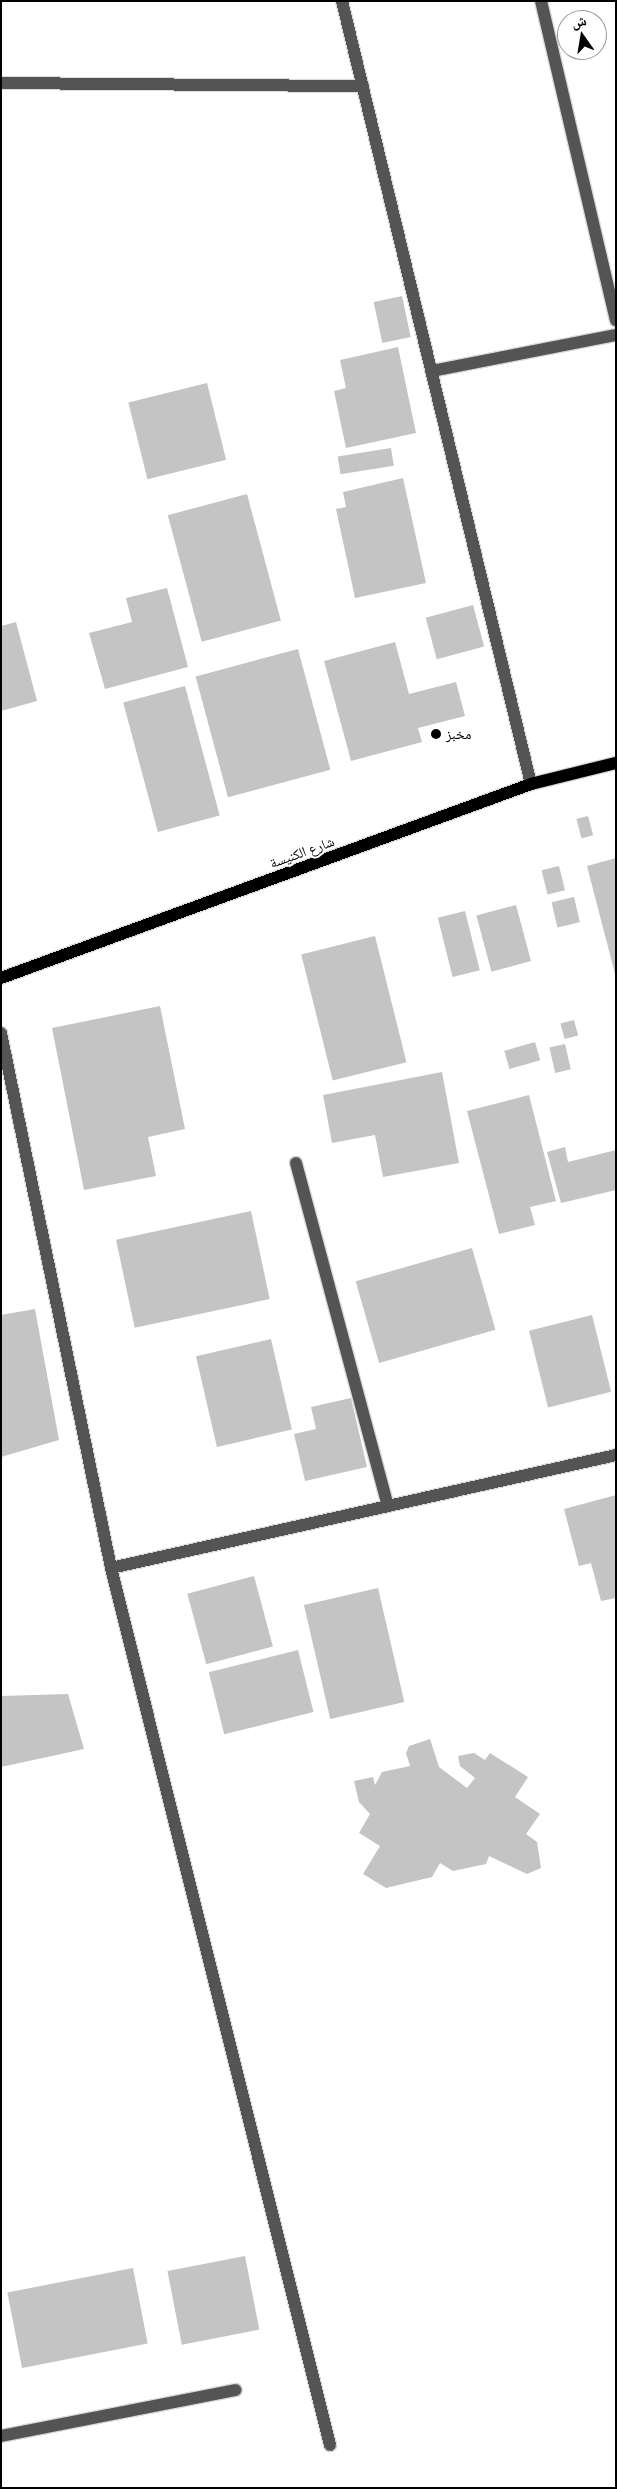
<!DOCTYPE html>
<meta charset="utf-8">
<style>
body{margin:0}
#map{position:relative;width:617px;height:2489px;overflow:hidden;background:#fff;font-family:"Public Sans","Noto Naskh Arabic",sans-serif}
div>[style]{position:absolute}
.building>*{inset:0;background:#c4c4c4;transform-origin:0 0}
.roads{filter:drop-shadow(1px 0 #dbdbdb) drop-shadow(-1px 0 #dbdbdb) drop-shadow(0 1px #dbdbdb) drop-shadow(0 -1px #dbdbdb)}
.minor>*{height:12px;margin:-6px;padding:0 6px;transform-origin:6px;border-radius:6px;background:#545454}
.major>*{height:12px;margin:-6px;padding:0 6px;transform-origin:6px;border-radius:6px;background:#000}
.dots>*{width:14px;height:14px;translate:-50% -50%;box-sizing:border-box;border:2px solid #fff;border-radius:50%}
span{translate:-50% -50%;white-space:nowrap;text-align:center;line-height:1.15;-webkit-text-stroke:4px #fff;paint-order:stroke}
.poi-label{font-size:14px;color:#000}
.left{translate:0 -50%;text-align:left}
.street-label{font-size:14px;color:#000}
.frame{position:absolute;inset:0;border:2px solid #000;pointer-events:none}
.north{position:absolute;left:557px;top:10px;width:50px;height:50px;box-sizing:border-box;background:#fff;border:1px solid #999;border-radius:50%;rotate:347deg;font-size:14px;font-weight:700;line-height:20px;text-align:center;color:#000}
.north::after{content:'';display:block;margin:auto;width:18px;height:22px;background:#000;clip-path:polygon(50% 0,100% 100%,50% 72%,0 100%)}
</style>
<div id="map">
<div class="building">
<i style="left:402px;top:296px;width:42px;height:29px;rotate:78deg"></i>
<i style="clip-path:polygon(398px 347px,416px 433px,346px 448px,334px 391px,346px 388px,340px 360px)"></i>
<i style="left:207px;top:383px;width:79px;height:81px;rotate:76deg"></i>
<i style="left:391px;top:448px;width:18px;height:54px;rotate:81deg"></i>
<i style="clip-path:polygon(403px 478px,426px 583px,355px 598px,336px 509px,346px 507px,343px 492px)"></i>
<i style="left:247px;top:494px;width:131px;height:82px;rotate:75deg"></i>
<i style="clip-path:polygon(167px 588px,188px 667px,105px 689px,89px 633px,132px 622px,126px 598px)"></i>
<i style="left:473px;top:605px;width:43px;height:49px;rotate:75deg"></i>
<i style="clip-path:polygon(16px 622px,37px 701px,1px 711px,1px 626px)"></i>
<i style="clip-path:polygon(395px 642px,409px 694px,456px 682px,465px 716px,418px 728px,422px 742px,351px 761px,324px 661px)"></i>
<i style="left:298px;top:649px;width:125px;height:106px;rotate:75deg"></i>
<i style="left:185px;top:686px;width:134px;height:64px;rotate:75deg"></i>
<i style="left:588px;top:816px;width:20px;height:12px;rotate:75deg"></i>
<i style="clip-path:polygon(616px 858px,616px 974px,615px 974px,587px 866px)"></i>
<i style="left:559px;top:866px;width:25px;height:18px;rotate:76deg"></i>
<i style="left:574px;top:897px;width:26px;height:23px;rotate:77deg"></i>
<i style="left:516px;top:905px;width:58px;height:41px;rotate:75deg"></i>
<i style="left:465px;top:911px;width:61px;height:28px;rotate:76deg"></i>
<i style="left:375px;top:936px;width:130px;height:76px;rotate:76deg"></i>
<i style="clip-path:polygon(160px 1006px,185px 1129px,148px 1137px,156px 1176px,84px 1190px,52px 1028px)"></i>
<i style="left:574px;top:1020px;width:16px;height:14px;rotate:75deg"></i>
<i style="left:535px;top:1042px;width:19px;height:32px;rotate:74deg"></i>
<i style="left:565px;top:1044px;width:26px;height:16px;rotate:77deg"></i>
<i style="clip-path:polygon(442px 1072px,459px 1163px,383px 1177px,375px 1135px,332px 1143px,323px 1095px)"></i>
<i style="clip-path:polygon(529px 1095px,556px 1201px,530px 1207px,535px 1225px,499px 1234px,467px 1111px)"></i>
<i style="clip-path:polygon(565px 1147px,568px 1162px,616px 1150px,616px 1190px,561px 1203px,547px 1152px)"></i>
<i style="left:251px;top:1211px;width:90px;height:138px;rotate:78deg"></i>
<i style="left:472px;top:1248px;width:85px;height:121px;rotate:74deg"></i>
<i style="clip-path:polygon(35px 1309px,59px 1440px,1px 1457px,1px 1315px)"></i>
<i style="left:592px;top:1315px;width:79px;height:65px;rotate:76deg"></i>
<i style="left:271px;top:1339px;width:93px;height:77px;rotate:77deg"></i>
<i style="clip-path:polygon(351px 1398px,367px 1467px,305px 1481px,294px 1434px,316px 1429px,311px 1407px)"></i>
<i style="clip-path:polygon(616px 1495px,616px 1598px,601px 1601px,591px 1563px,579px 1566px,564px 1509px)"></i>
<i style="left:254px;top:1576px;width:73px;height:69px;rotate:75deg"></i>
<i style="left:378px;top:1588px;width:117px;height:76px;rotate:77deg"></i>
<i style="left:298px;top:1650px;width:64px;height:92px;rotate:76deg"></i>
<i style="clip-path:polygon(68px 1694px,84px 1749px,1px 1767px,1px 1696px)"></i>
<i style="clip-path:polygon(430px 1739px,439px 1767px,467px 1788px,475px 1778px,460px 1766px,458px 1756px,474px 1753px,485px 1760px,490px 1753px,528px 1777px,515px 1797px,540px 1814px,526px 1834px,537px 1842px,541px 1868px,527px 1874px,489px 1856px,486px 1864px,453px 1871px,440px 1863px,432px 1877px,386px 1888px,363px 1874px,380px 1846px,359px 1833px,370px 1814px,359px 1802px,354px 1781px,373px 1777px,375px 1785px,382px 1772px,410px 1766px,406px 1753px,409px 1746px)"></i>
<i style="left:245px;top:2256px;width:75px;height:79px;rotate:79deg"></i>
<i style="left:133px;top:2268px;width:77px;height:128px;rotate:79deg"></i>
</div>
<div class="roads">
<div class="minor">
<i style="left:342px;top:1px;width:805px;rotate:76.43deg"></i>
<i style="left:541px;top:1px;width:328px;rotate:76.8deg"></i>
<i style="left:1px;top:83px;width:362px;rotate:0.5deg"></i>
<i style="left:432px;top:371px;width:187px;rotate:-11.1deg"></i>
<i style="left:1px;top:1033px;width:546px;rotate:78.38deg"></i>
<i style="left:111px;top:1568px;width:904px;rotate:75.98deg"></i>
<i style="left:296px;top:1163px;width:355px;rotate:75deg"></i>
<i style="left:111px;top:1568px;width:517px;rotate:-12.61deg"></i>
<i style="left:1px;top:2436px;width:239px;rotate:-11.1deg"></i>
</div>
<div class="major">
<i style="left:1px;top:978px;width:564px;rotate:-20.1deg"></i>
<i style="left:531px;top:784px;width:88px;rotate:-13.9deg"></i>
</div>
</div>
<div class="dots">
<i style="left:436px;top:734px;background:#000"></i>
</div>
<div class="poi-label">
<span class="left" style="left:446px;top:734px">مخبز</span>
</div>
<div class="street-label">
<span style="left:302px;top:852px;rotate:-20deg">شارع الكنيسة</span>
</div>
<div class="frame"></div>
<div class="north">ش</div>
</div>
